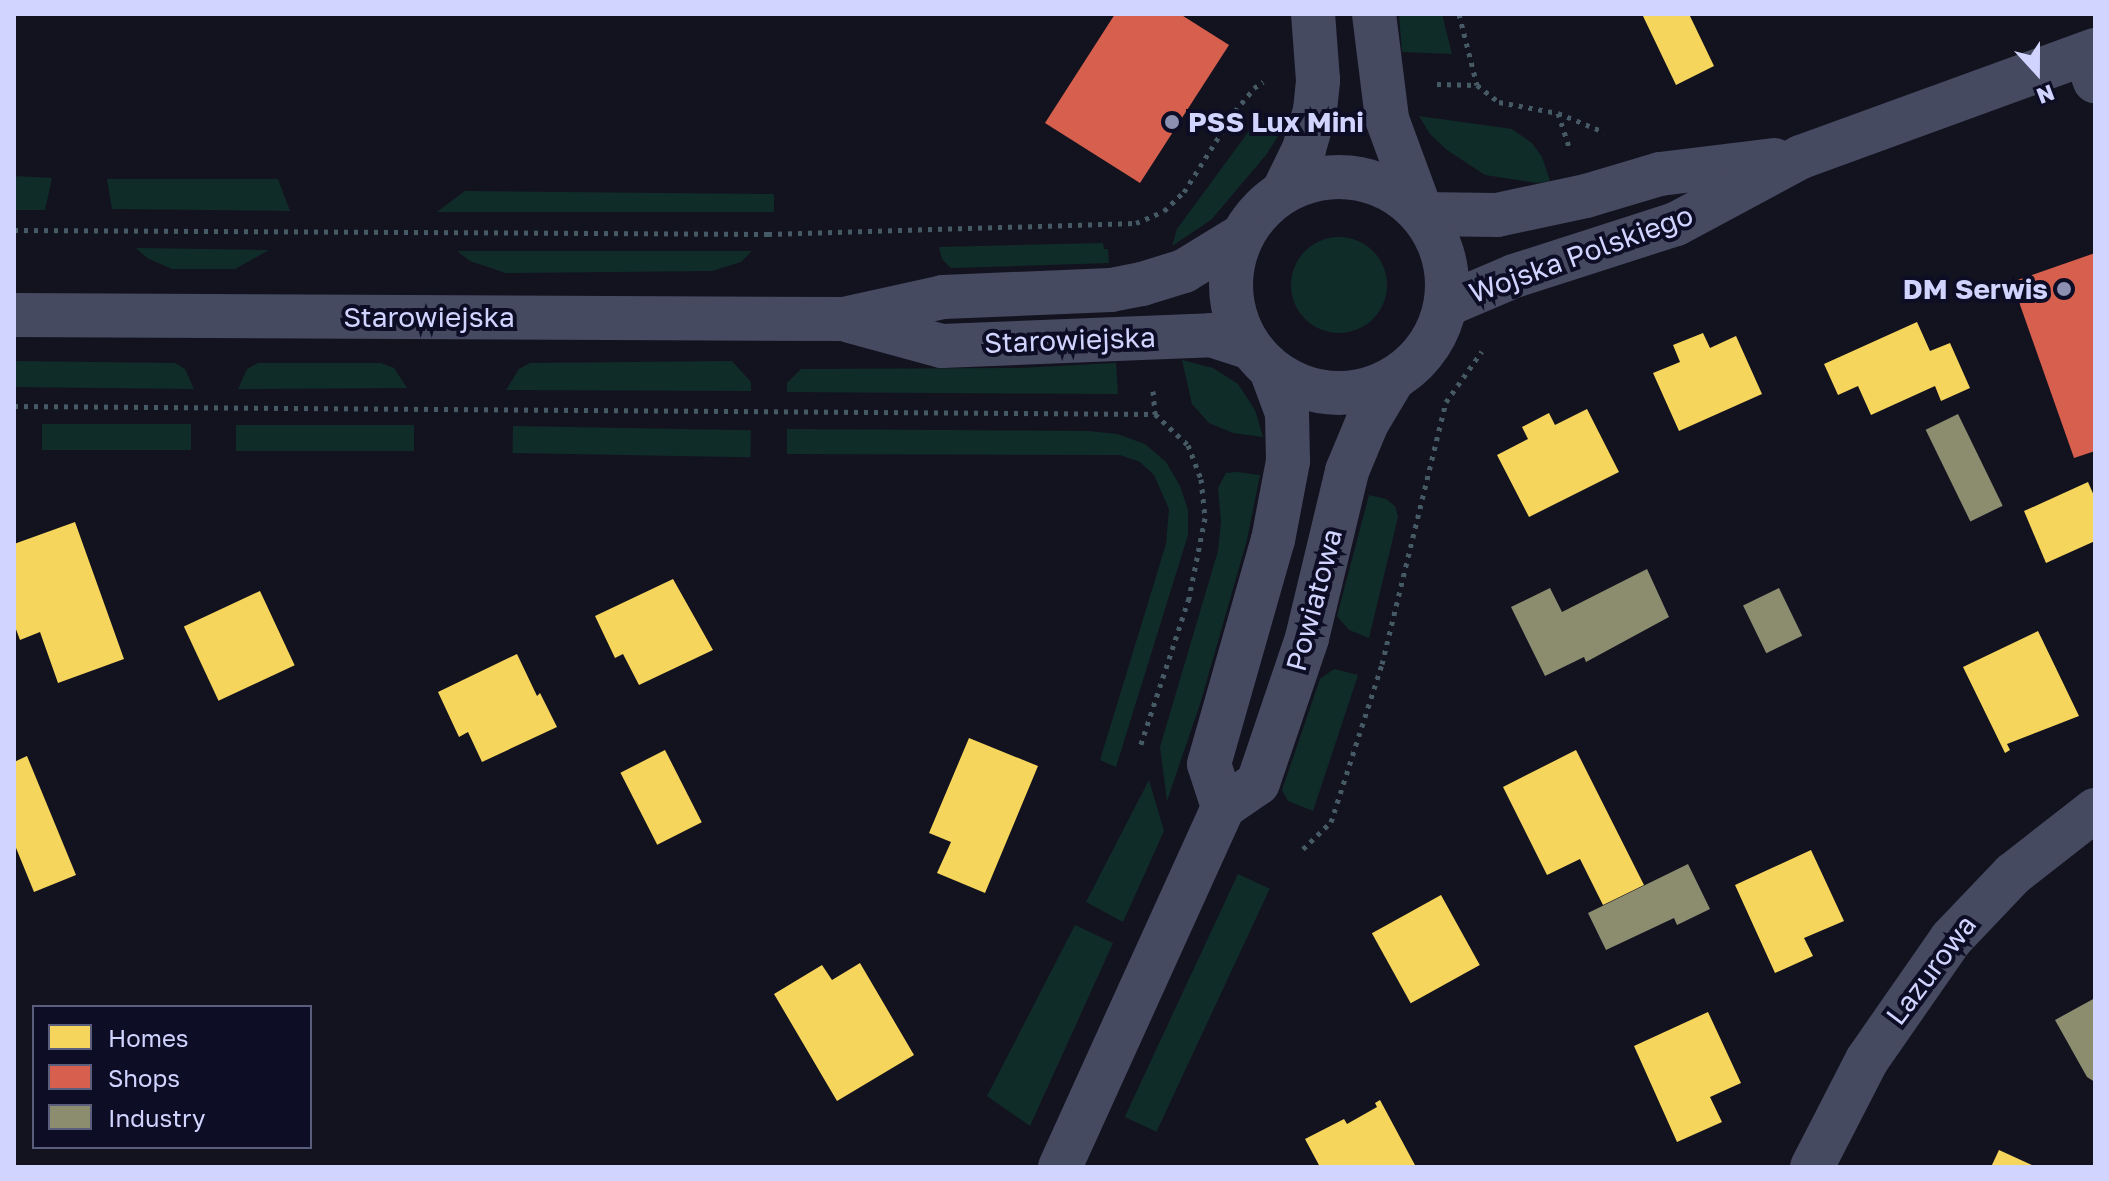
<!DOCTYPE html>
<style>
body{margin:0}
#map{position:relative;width:2109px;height:1181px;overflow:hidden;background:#131320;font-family:"Golos Text",sans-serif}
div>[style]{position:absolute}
.green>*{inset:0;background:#102c28;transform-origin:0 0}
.round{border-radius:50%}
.homes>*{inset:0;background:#f6d55c;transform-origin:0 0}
.shops>*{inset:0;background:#d6604d}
.industry>*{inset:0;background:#8c8c6e;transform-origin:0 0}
.path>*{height:5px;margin-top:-2.5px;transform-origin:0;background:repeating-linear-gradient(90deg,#455a64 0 4px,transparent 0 10px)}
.minor>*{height:44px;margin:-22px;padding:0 22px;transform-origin:22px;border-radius:22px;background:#464a61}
.tertiary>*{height:44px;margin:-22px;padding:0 22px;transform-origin:22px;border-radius:22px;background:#464a61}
.tertiary>.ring{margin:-22px;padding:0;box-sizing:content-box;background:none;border:44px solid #464a61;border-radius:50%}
.dots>*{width:22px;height:22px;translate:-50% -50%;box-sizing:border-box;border:4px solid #0d0d26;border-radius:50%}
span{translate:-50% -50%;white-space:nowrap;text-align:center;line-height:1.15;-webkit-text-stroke:8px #0d0d26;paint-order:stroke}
.poi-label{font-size:28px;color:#d1d4ff;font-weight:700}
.left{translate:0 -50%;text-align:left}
.right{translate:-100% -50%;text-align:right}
.street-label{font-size:28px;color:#d1d4ff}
.frame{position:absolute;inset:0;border:16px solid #d1d4ff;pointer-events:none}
.legend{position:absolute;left:32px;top:1005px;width:280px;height:144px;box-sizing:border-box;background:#0d0d26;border:2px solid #5b5d7d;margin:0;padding:10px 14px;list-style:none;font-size:24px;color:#d1d4ff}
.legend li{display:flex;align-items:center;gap:16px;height:40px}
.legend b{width:40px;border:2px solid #5b5d7d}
.north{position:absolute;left:1997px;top:32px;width:80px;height:80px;-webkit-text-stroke:6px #0d0d26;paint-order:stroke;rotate:159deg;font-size:22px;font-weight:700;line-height:32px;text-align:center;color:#d1d4ff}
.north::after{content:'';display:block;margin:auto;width:28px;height:36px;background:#d1d4ff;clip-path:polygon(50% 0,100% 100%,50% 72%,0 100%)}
</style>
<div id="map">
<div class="green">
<i style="clip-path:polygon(1399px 14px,1442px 14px,1452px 54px,1402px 52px)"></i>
<i style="clip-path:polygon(1419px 116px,1512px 129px,1532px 143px,1542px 157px,1550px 181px,1538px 183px,1485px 175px,1447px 150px,1430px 134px)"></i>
<i style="clip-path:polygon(1288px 120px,1266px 155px,1211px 220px,1172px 246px,1177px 229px,1249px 131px,1260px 124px)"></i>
<i style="clip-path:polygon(14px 176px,52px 178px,45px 210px,14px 210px)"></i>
<i style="clip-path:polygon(107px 179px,278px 179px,290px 211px,112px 209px)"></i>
<i style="clip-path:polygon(465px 191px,774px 194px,774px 212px,437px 212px)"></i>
<i class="round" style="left:1291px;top:237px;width:96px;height:96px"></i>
<i style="clip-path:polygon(1103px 243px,1104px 249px,1108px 249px,1109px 263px,951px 268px,942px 259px,939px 247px)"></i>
<i style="clip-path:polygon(136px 248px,269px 250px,235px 269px,172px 269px,147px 258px)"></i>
<i style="clip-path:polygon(457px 251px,752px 251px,741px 262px,712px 271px,506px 273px,470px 261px)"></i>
<i style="clip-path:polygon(1182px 360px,1213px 368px,1238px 384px,1255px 410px,1263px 437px,1233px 433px,1209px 423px,1192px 404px)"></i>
<i style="clip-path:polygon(14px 361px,175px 363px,185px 369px,194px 389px,14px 387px)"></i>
<i style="clip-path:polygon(732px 361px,751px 382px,751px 391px,506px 390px,519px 369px,530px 363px)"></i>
<i style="clip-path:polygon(258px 363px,381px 363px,394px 368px,407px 388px,238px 389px,247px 369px)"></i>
<i style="clip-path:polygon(1116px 363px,1118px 394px,787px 392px,787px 383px,801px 369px,1019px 368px)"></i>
<i style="left:191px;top:424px;width:26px;height:149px;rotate:90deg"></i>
<i style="left:236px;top:425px;width:178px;height:26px"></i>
<i style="left:513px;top:426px;width:238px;height:27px;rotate:1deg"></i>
<i style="clip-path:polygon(787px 429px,1088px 431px,1117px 434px,1145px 444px,1166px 462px,1180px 486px,1188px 510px,1188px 535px,1116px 767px,1100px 760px,1166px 544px,1169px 509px,1154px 475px,1140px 462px,1120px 455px,787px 454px)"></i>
<i style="clip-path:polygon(1237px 472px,1260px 475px,1247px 540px,1200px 704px,1167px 801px,1160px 747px,1218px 551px,1221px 522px,1218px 488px,1226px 473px)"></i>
<i style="clip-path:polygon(1369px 495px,1386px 499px,1395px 506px,1398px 517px,1369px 638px,1349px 630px,1337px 616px)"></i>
<i style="clip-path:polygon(1334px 669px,1358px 675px,1313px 811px,1288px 801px,1282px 790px,1320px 679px)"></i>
<i style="clip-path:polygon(1149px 780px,1164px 831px,1123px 922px,1086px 902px)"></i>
<i style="left:1238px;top:874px;width:35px;height:268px;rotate:25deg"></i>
<i style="clip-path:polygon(1075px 925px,1113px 943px,1030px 1126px,987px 1096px)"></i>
</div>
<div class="homes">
<i style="clip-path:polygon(1642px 14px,1689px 14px,1714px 66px,1676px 85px)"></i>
<i style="clip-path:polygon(1917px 322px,1930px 351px,1950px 343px,1970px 388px,1941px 401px,1935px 386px,1871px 415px,1858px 386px,1838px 395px,1824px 364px)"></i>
<i style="clip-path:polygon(1703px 333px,1710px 348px,1736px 336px,1762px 394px,1679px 431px,1653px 373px,1680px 362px,1673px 345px)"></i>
<i style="clip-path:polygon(1587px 409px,1619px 472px,1529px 517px,1497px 455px,1528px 439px,1522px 427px,1549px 413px,1555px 425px)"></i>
<i style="clip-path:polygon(2088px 482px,2095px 498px,2095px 541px,2046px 563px,2024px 511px)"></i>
<i style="clip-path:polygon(75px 522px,124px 659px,58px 683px,40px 632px,20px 640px,14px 624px,14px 544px)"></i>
<i style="clip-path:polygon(673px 579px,713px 650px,639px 685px,623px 654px,615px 658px,595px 616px)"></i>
<i style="left:260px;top:591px;width:82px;height:84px;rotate:65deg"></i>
<i style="clip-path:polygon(2038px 631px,2079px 716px,2007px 744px,2010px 750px,2005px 753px,1963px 667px)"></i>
<i style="clip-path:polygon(517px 654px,537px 696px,540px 693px,557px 727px,482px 762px,468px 732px,459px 737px,438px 692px)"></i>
<i style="clip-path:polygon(969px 738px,1038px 766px,985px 893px,937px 873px,951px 842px,929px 833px)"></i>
<i style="left:665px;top:750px;width:81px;height:50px;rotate:63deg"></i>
<i style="clip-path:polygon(1576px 750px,1644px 885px,1603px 905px,1580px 859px,1547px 875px,1503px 787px)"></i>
<i style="clip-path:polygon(27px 756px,76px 875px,34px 892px,14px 843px,14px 762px)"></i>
<i style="clip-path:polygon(1811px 850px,1844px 921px,1804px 938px,1813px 956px,1775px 973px,1735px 885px)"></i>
<i style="left:1441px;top:895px;width:80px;height:79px;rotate:61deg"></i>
<i style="clip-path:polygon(860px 963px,914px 1055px,837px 1101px,774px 994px,822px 965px,832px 980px)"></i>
<i style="clip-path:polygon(1708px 1012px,1741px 1083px,1710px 1097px,1722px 1122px,1677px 1142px,1634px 1046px)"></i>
<i style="clip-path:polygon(1380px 1100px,1416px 1167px,1320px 1167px,1305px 1139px,1344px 1119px,1347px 1124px,1377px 1107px,1375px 1103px)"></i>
<i style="clip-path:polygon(1999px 1150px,2036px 1167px,1991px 1167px)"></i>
</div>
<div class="shops">
<i style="clip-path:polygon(1115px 14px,1180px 14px,1229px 45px,1140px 183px,1045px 123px)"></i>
<i style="clip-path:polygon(2095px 253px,2095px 451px,2074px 458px,2012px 282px)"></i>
</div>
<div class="industry">
<i style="left:1958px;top:414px;width:102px;height:36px;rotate:64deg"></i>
<i style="clip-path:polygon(1647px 569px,1669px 617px,1586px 662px,1584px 657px,1545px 676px,1511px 607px,1550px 588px,1562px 612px)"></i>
<i style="left:1779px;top:588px;width:53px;height:40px;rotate:64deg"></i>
<i style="clip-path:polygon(1688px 864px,1710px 909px,1677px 925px,1674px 918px,1606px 950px,1588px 913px)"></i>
<i style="clip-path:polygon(2095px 998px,2095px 1082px,2087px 1077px,2055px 1020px)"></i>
</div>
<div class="path">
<i style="left:1459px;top:14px;width:73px;rotate:75.8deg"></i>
<i style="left:1437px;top:84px;width:40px;rotate:1.4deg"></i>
<i style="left:1477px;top:85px;width:28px;rotate:38deg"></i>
<i style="left:1499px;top:102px;width:60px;rotate:10.6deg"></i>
<i style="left:1558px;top:113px;width:50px;rotate:22.4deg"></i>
<i style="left:1558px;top:113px;width:35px;rotate:72deg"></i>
<i style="left:14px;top:230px;width:754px;rotate:0.3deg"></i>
<i style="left:768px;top:234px;width:368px;rotate:-1.7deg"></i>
<i style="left:1136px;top:223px;width:30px;rotate:-23deg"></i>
<i style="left:1164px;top:211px;width:28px;rotate:-44deg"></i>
<i style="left:1184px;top:192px;width:96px;rotate:-57.8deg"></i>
<i style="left:1235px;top:111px;width:30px;rotate:-50deg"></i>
<i style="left:1254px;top:88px;width:11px;rotate:-34deg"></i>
<i style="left:1153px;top:391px;width:23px;rotate:85deg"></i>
<i style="left:14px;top:406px;width:1141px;rotate:0.4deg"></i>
<i style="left:1155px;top:414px;width:45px;rotate:43.2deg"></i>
<i style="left:1188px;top:445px;width:36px;rotate:69deg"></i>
<i style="left:1201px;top:479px;width:39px;rotate:84deg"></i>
<i style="left:1205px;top:518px;width:82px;rotate:101.3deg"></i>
<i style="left:1189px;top:598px;width:157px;rotate:108.2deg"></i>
<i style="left:1303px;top:849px;width:39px;rotate:-44deg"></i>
<i style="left:1331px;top:822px;width:166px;rotate:-72.1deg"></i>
<i style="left:1382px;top:664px;width:270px;rotate:-76.3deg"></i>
<i style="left:1446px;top:402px;width:62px;rotate:-54.8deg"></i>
</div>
<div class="minor">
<i style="left:2085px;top:54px;width:29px;rotate:70deg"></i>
<i style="left:1812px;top:1167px;width:120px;rotate:-62.8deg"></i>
<i style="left:1867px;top:1060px;width:147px;rotate:-55.2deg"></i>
<i style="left:1951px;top:939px;width:90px;rotate:-46.4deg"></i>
<i style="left:2013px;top:874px;width:104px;rotate:-38deg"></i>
</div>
<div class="tertiary">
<i style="left:1374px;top:14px;width:106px;rotate:82.9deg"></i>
<i style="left:1387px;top:119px;width:101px;rotate:69.8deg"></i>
<i style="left:1422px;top:214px;width:75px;rotate:0.8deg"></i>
<i style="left:1497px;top:215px;width:91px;rotate:-12.1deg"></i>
<i style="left:1586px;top:196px;width:77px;rotate:-16.6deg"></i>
<i style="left:1660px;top:174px;width:115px;rotate:-7deg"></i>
<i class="ring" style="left:1231px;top:177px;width:172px;height:172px"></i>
<i style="left:1283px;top:192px;width:48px;rotate:-64deg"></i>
<i style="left:1304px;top:149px;width:41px;rotate:-74.2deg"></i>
<i style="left:1315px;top:110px;width:30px;rotate:-84deg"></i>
<i style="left:1318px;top:80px;width:66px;rotate:-94.3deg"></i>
<i style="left:1446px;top:305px;width:74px;rotate:-23.1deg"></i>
<i style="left:1514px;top:276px;width:170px;rotate:-17.8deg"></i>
<i style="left:1676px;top:224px;width:142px;rotate:-28.2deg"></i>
<i style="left:1801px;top:157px;width:313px;rotate:-20deg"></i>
<i style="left:14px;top:315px;width:830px;rotate:0.28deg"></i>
<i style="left:844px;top:319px;width:101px;rotate:-12.5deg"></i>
<i style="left:943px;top:297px;width:168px;rotate:-2.4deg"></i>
<i style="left:1111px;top:290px;width:32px;rotate:-11deg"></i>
<i style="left:1142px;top:284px;width:44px;rotate:-17.2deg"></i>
<i style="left:1184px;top:271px;width:69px;rotate:-31.4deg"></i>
<i style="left:850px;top:321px;width:95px;rotate:15.2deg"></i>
<i style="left:942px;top:346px;width:269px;rotate:-2.3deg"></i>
<i style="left:1211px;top:335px;width:40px;rotate:18deg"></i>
<i style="left:1223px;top:807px;width:45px;rotate:-108deg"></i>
<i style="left:1209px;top:764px;width:233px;rotate:-74.1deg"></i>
<i style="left:1273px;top:540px;width:80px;rotate:-79.2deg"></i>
<i style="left:1288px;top:461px;width:48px;rotate:-91.2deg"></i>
<i style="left:1287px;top:413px;width:46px;rotate:-110.4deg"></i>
<i style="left:1060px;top:1167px;width:395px;rotate:-65.6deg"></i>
<i style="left:1223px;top:807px;width:42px;rotate:-34.4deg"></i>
<i style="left:1258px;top:783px;width:153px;rotate:-71.3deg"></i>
<i style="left:1307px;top:638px;width:172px;rotate:-76.5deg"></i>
<i style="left:1347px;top:471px;width:52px;rotate:-67.4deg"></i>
<i style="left:1367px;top:423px;width:49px;rotate:-59.2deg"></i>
</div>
<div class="dots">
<i style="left:1172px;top:122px;background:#8e90b1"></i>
<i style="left:2064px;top:289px;background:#8e90b1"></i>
</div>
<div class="poi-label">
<span class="left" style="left:1188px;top:122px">PSS Lux Mini</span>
<span class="right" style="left:2048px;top:289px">DM Serwis</span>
</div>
<div class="street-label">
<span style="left:1581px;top:254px;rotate:-20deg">Wojska Polskiego</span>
<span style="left:429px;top:317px">Starowiejska</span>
<span style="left:1070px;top:340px;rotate:-2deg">Starowiejska</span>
<span style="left:1314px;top:600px;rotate:-75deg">Powiatowa</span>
<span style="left:1931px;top:970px;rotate:-53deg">Lazurowa</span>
</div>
<div class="frame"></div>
<ul class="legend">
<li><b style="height:22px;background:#f6d55c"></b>Homes</li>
<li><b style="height:22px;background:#d6604d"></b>Shops</li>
<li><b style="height:22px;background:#8c8c6e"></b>Industry</li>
</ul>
<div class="north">N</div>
</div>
